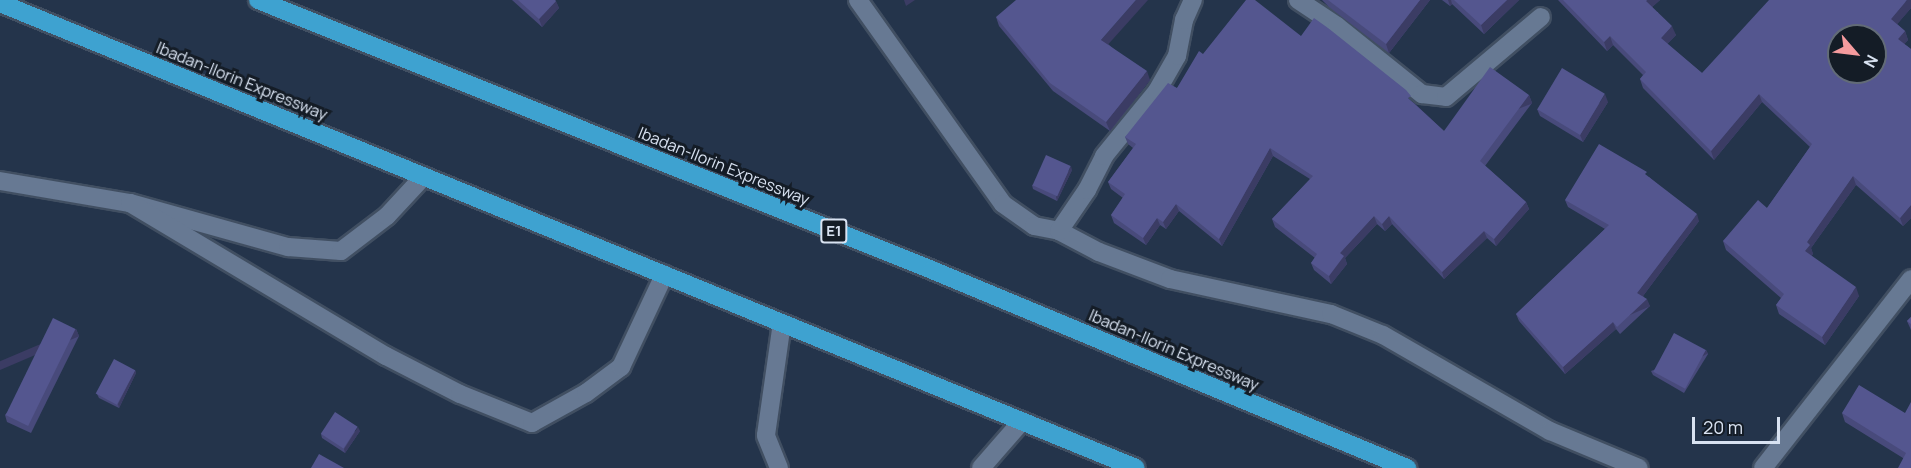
<!DOCTYPE html>
<style>
body{margin:0}
#map{position:relative;width:1911px;height:468px;overflow:hidden;background:#24344b;font-family:Manrope,sans-serif}
div>[style]{position:absolute}
.roads{filter:drop-shadow(2px 0 #414f62) drop-shadow(-2px 0 #414f62) drop-shadow(0 2px #414f62) drop-shadow(0 -2px #414f62)}
.minor>*{height:18px;margin:-9px;padding:0 9px;transform-origin:9px;border-radius:9px;background:#677993}
.highway>*{height:18px;margin:-9px;padding:0 9px;transform-origin:9px;border-radius:9px;background:#3ea2d0}
.wall>*{inset:0;background:#484a7b}
.shaded-wall>*{inset:0;background:#3b3c64;transform-origin:0 0}
.building>*{inset:0;background:#54568f;transform-origin:0 0}
span{translate:-50% -50%;white-space:nowrap;text-align:center;line-height:1.15;-webkit-text-stroke:6px #141c26;paint-order:stroke}
.shield-label span{padding:2px 4px;background:#141c26;border:2px solid;border-radius:4px;-webkit-text-stroke-width:0}
.shield-label{font-size:15px;color:#d8e2f1;font-weight:700}
.street-label{font-size:16px;color:#d8e2f1}
.north{position:absolute;left:1827px;top:24px;width:60px;height:60px;box-sizing:border-box;background:#141c26;border:2px solid #626b77;border-radius:50%;rotate:118deg;font-size:16px;font-weight:700;line-height:24px;text-align:center;color:#d8e2f1}
.north::after{content:'';display:block;margin:auto;width:21px;height:27px;background:#f59b9e;clip-path:polygon(50% 0,100% 100%,50% 72%,0 100%)}
.scale{position:absolute;left:1692px;top:417px;width:88px;height:27px;box-sizing:border-box;border:3px solid #d8e2f1;border-top:0;padding-left:8px;font-size:18px;line-height:21px;white-space:nowrap;color:#d8e2f1;-webkit-text-stroke:4px #141c26;paint-order:stroke}
</style>
<div id="map">
<div class="roads">
<div class="minor">
<i style="left:858px;top:0;width:250px;rotate:54.6deg"></i>
<i style="left:1003px;top:204px;width:38px;rotate:35deg"></i>
<i style="left:1034px;top:226px;width:25px;rotate:11deg"></i>
<i style="left:1059px;top:231px;width:45px;rotate:27.7deg"></i>
<i style="left:1099px;top:252px;width:76px;rotate:20.8deg"></i>
<i style="left:1170px;top:279px;width:165px;rotate:12.3deg"></i>
<i style="left:1331px;top:314px;width:56px;rotate:22deg"></i>
<i style="left:1383px;top:335px;width:193px;rotate:29.9deg"></i>
<i style="left:1550px;top:431px;width:96px;rotate:22.6deg"></i>
<i style="left:1298px;top:0;width:47px;rotate:33.7deg"></i>
<i style="left:1337px;top:26px;width:109px;rotate:38.7deg"></i>
<i style="left:1422px;top:94px;width:24px;rotate:7deg"></i>
<i style="left:1446px;top:97px;width:124px;rotate:-40.1deg"></i>
<i style="left:0;top:181px;width:132px;rotate:9.6deg"></i>
<i style="left:130px;top:203px;width:164px;rotate:15.6deg"></i>
<i style="left:288px;top:247px;width:53px;rotate:4.3deg"></i>
<i style="left:341px;top:251px;width:58px;rotate:-37.3deg"></i>
<i style="left:387px;top:216px;width:54px;rotate:-47.2deg"></i>
<i style="left:130px;top:203px;width:298px;rotate:30.9deg"></i>
<i style="left:386px;top:356px;width:83px;rotate:27.2deg"></i>
<i style="left:460px;top:394px;width:78px;rotate:21.9deg"></i>
<i style="left:532px;top:423px;width:62px;rotate:-29.1deg"></i>
<i style="left:586px;top:393px;width:44px;rotate:-36.6deg"></i>
<i style="left:621px;top:367px;width:102px;rotate:-64.9deg"></i>
<i style="left:1059px;top:231px;width:50px;rotate:-55.7deg"></i>
<i style="left:1087px;top:190px;width:38px;rotate:-63deg"></i>
<i style="left:1104px;top:156px;width:84px;rotate:-50.8deg"></i>
<i style="left:1157px;top:91px;width:40px;rotate:-60.3deg"></i>
<i style="left:1177px;top:56px;width:37px;rotate:-79deg"></i>
<i style="left:1184px;top:20px;width:22px;rotate:-66deg"></i>
<i style="left:779px;top:468px;width:35px;rotate:-112deg"></i>
<i style="left:766px;top:435px;width:113px;rotate:-81.9deg"></i>
<i style="left:981px;top:468px;width:62px;rotate:-48.9deg"></i>
<i style="left:1763px;top:468px;width:240px;rotate:-51.9deg"></i>
</div>
<div class="highway">
<i style="left:258px;top:0;width:726px;rotate:21.83deg"></i>
<i style="left:932px;top:270px;width:515px;rotate:22.63deg"></i>
<i style="left:0;top:3px;width:1227px;rotate:22.26deg"></i>
</div>
</div>
<div class="wall">
<i style="clip-path:polygon(512px 0,555px 0,559px 8px,542px 27px)"></i>
<i style="clip-path:polygon(1322px 0,1430px 0,1389px 53px,1329px 7px)"></i>
<i style="clip-path:polygon(1442px 0,1519px 0,1484px 34px,1452px 4px,1450px 6px)"></i>
<i style="clip-path:polygon(1558px 0,1660px 0,1652px 7px,1676px 35px,1667px 44px,1702px 73px,1911px 0,1911px 8px,1897px 24px,1905px 31px,1908px 40px,1904px 44px,1911px 49px,1911px 218px,1903px 226px,1856px 185px,1811px 248px,1813px 254px,1811px 256px,1859px 296px,1825px 345px,1779px 314px,1776px 305px,1781px 298px,1726px 250px,1723px 241px,1767px 208px,1810px 147px,1762px 102px,1714px 160px,1643px 88px,1640px 79px,1643px 75px,1613px 45px,1607px 51px)"></i>
<i style="clip-path:polygon(996px 17px,1108px 44px,1150px 80px,1110px 131px,1053px 91px,999px 26px)"></i>
<i style="clip-path:polygon(1301px 36px,1414px 103px,1444px 131px,1529px 95px,1532px 103px,1485px 166px,1526px 202px,1529px 209px,1496px 246px,1487px 238px,1444px 279px,1392px 224px,1385px 231px,1377px 224px,1345px 258px,1347px 264px,1331px 284px,1314px 270px,1311px 263px,1315px 258px,1275px 227px,1272px 219px,1310px 179px,1273px 156px,1222px 246px,1179px 211px,1166px 229px,1160px 225px,1146px 245px,1114px 223px,1111px 215px,1123px 198px,1111px 189px,1108px 182px,1133px 148px,1128px 144px,1125px 137px,1177px 88px,1203px 54px)"></i>
<i style="clip-path:polygon(1608px 102px,1583px 142px,1540px 116px,1537px 109px)"></i>
<i style="clip-path:polygon(1072px 170px,1057px 201px,1033px 189px,1032px 185px)"></i>
<i style="clip-path:polygon(1649px 177px,1699px 221px,1643px 296px,1650px 306px,1620px 334px,1616px 329px,1565px 374px,1519px 321px,1516px 314px,1605px 229px,1568px 207px,1565px 200px)"></i>
<i style="clip-path:polygon(1911px 317px,1911px 330px,1907px 321px)"></i>
<i style="clip-path:polygon(76px 329px,79px 336px,31px 433px,7px 422px,5px 415px)"></i>
<i style="clip-path:polygon(1706px 350px,1708px 354px,1684px 393px,1653px 375px,1651px 371px)"></i>
<i style="clip-path:polygon(135px 370px,136px 373px,119px 408px,99px 398px,97px 394px)"></i>
<i style="clip-path:polygon(1842px 413px,1905px 413px,1911px 468px,1903px 458px,1845px 422px)"></i>
<i style="clip-path:polygon(360px 431px,345px 453px,322px 438px,321px 434px)"></i>
</div>
<div class="shaded-wall">
<i style="clip-path:polygon(904px 0,915px 0,906px 6px)"></i>
<i style="clip-path:polygon(1136px 0,1148px 0,1104px 49px,1101px 40px)"></i>
<i style="clip-path:polygon(1420px 0,1430px 0,1389px 53px,1386px 44px)"></i>
<i style="clip-path:polygon(1448px 0,1451px 0,1452px 4px,1450px 6px)"></i>
<i style="clip-path:polygon(1507px 0,1519px 0,1484px 34px,1481px 25px)"></i>
<i style="clip-path:polygon(1647px 0,1660px 0,1649px 10px,1646px 1px)"></i>
<i style="clip-path:polygon(1907px 0,1911px 0,1911px 8px,1894px 28px,1891px 19px)"></i>
<i style="clip-path:polygon(556px 1px,559px 8px,542px 27px,539px 19px)"></i>
<i style="clip-path:polygon(1672px 26px,1676px 35px,1664px 47px,1661px 38px)"></i>
<i style="clip-path:polygon(1905px 31px,1908px 40px,1901px 48px,1898px 39px)"></i>
<i style="clip-path:polygon(1610px 36px,1613px 45px,1607px 51px,1604px 42px)"></i>
<i style="clip-path:polygon(1147px 71px,1150px 80px,1110px 131px,1106px 122px)"></i>
<i style="clip-path:polygon(1605px 94px,1608px 102px,1583px 142px,1580px 135px)"></i>
<i style="clip-path:polygon(1759px 94px,1762px 102px,1714px 160px,1711px 151px)"></i>
<i style="left:1529px;top:95px;width:9px;height:82px;rotate:69deg"></i>
<i style="clip-path:polygon(1270px 148px,1273px 156px,1222px 246px,1219px 239px)"></i>
<i style="clip-path:polygon(1071px 166px,1072px 170px,1057px 201px,1056px 197px)"></i>
<i style="clip-path:polygon(1853px 176px,1856px 185px,1811px 248px,1813px 254px,1808px 260px,1805px 251px,1807px 242px)"></i>
<i style="clip-path:polygon(1526px 202px,1529px 209px,1496px 246px,1494px 239px)"></i>
<i style="clip-path:polygon(1176px 204px,1179px 211px,1166px 229px,1163px 222px)"></i>
<i style="clip-path:polygon(1911px 205px,1911px 218px,1903px 226px,1900px 218px)"></i>
<i style="clip-path:polygon(1697px 214px,1699px 221px,1640px 300px,1637px 293px)"></i>
<i style="clip-path:polygon(1374px 216px,1377px 224px,1345px 258px,1347px 264px,1331px 284px,1329px 276px,1340px 253px)"></i>
<i style="clip-path:polygon(1389px 216px,1392px 224px,1385px 231px,1382px 224px)"></i>
<i style="clip-path:polygon(1157px 218px,1160px 225px,1146px 245px,1143px 238px)"></i>
<i style="clip-path:polygon(1484px 231px,1487px 238px,1444px 279px,1442px 272px)"></i>
<i style="clip-path:polygon(1856px 287px,1859px 296px,1825px 345px,1822px 337px)"></i>
<i style="left:1647px;top:299px;width:8px;height:41px;rotate:67deg"></i>
<i style="clip-path:polygon(1613px 322px,1616px 329px,1565px 374px,1563px 367px)"></i>
<i style="left:76px;top:329px;width:8px;height:108px;rotate:67deg"></i>
<i style="left:1706px;top:350px;width:4px;height:46px;rotate:63deg"></i>
<i style="clip-path:polygon(135px 370px,136px 373px,119px 408px,118px 404px)"></i>
<i style="clip-path:polygon(358px 427px,360px 431px,345px 453px,344px 449px)"></i>
</div>
<div class="building">
<i style="clip-path:polygon(518px 0,555px 0,556px 1px,539px 19px)"></i>
<i style="clip-path:polygon(1016px 0,1136px 0,1101px 40px,1147px 71px,1106px 122px,1050px 83px,996px 17px)"></i>
<i style="clip-path:polygon(1246px 0,1255px 0,1301px 36px,1314px 18px,1328px 28px,1406px 90px,1411px 96px,1408px 98px,1444px 131px,1490px 67px,1529px 95px,1480px 161px,1526px 202px,1494px 239px,1484px 231px,1442px 272px,1389px 216px,1382px 224px,1374px 216px,1340px 253px,1344px 256px,1329px 276px,1311px 263px,1317px 254px,1272px 219px,1313px 176px,1270px 148px,1219px 239px,1176px 204px,1163px 222px,1157px 218px,1143px 238px,1111px 215px,1125px 194px,1108px 182px,1136px 144px,1125px 137px,1168px 83px,1177px 88px,1199px 51px,1203px 54px)"></i>
<i style="clip-path:polygon(1328px 0,1420px 0,1386px 44px)"></i>
<i style="clip-path:polygon(1454px 0,1507px 0,1481px 25px)"></i>
<i style="clip-path:polygon(evenodd,1563px 0,1647px 0,1646px 1px,1672px 26px,1661px 38px,1702px 73px,1769px 0,1907px 0,1891px 19px,1905px 31px,1898px 39px,1911px 49px,1911px 205px,1900px 218px,1853px 176px,1807px 242px,1810px 245px,1805px 251px,1856px 287px,1822px 337px,1776px 305px,1784px 294px,1723px 241px,1758px 200px,1767px 208px,1812px 144px,1759px 94px,1711px 151px,1640px 79px,1646px 72px,1610px 36px,1604px 42px,1563px 0,1839px 36px,1875px 36px,1875px 72px,1839px 72px,1839px 36px)"></i>
<i style="left:1562px;top:68px;width:50px;height:48px;rotate:31deg"></i>
<i style="clip-path:polygon(1599px 144px,1647px 172px,1645px 174px,1697px 214px,1637px 293px,1647px 299px,1617px 327px,1613px 322px,1563px 367px,1516px 314px,1609px 225px,1565px 200px)"></i>
<i style="left:1046px;top:155px;width:27px;height:33px;rotate:24deg"></i>
<i style="clip-path:polygon(1911px 317px,1911px 324px,1907px 321px)"></i>
<i style="left:53px;top:318px;width:25px;height:108px;rotate:26deg"></i>
<i style="left:1674px;top:333px;width:36px;height:44px;rotate:28deg"></i>
<i style="left:114px;top:359px;width:24px;height:39px;rotate:28deg"></i>
<i style="clip-path:polygon(1859px 385px,1905px 413px,1911px 402px,1911px 468px,1898px 468px,1906px 453px,1842px 413px)"></i>
<i style="left:335px;top:412px;width:27px;height:26px;rotate:33deg"></i>
<i style="clip-path:polygon(319px 454px,344px 468px,311px 468px)"></i>
</div>
<div class="shield-label">
<span style="left:834px;top:231px">E1</span>
</div>
<div class="street-label">
<span style="left:242px;top:81px;rotate:22deg">Ibadan-Ilorin Expressway</span>
<span style="left:724px;top:166px;rotate:22deg">Ibadan-Ilorin Expressway</span>
<span style="left:1174px;top:350px;rotate:23deg">Ibadan-Ilorin Expressway</span>
</div>
<div class="north">N</div>
<div class="scale">20 m</div>
</div>
